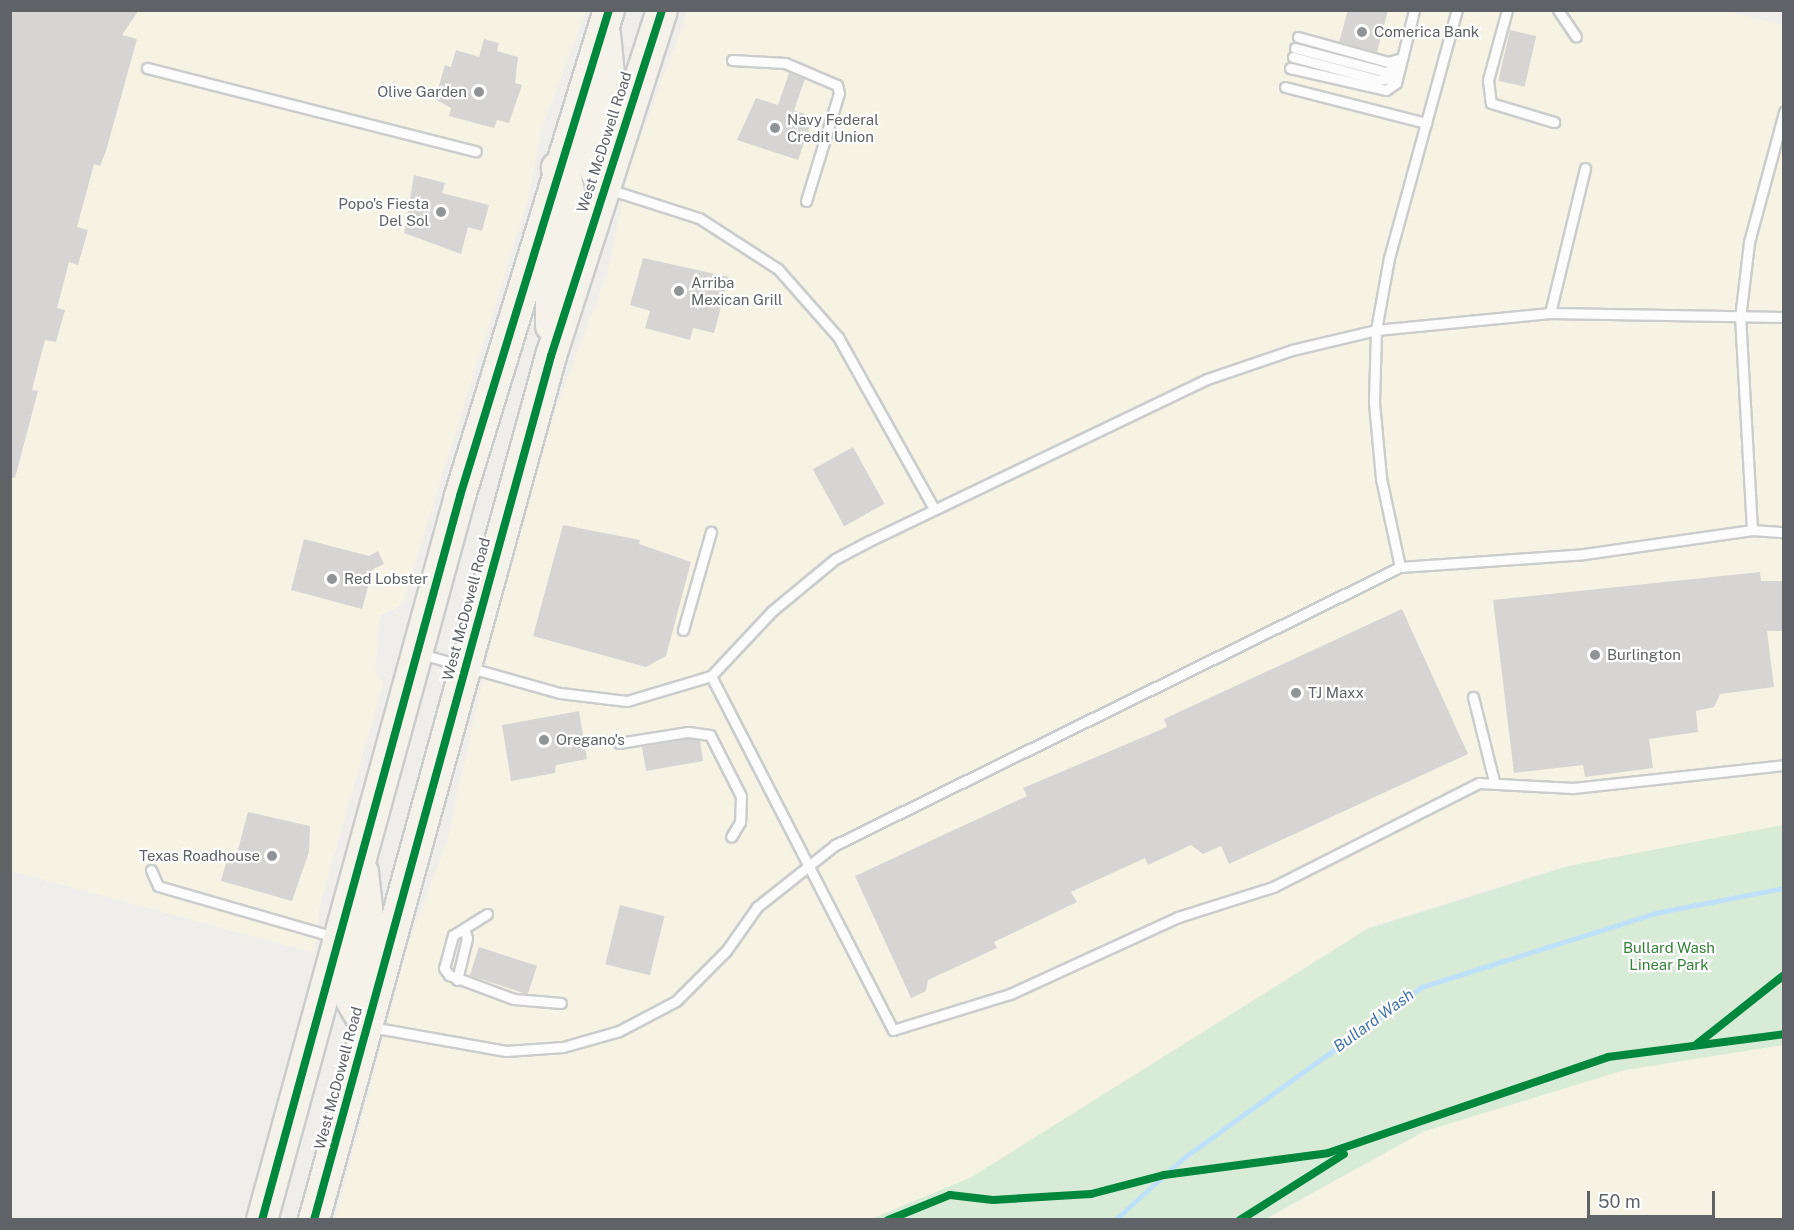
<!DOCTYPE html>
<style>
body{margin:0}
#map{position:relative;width:1794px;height:1230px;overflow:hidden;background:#efeeea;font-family:"Public Sans",sans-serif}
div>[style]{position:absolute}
.commercial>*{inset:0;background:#f7f3e4}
.green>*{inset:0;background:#d8ebd6}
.stream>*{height:5px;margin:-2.5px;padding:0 2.5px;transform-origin:2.5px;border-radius:2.5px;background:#bfe0f9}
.building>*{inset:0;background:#d6d5d3;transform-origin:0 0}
.roads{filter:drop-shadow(2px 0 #cbcccc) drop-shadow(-2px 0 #cbcccc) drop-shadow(0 2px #cbcccc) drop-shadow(0 -2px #cbcccc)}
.service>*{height:9px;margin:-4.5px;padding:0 4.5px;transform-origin:4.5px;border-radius:4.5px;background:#fdfcfc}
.primary>*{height:30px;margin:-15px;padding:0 15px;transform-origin:15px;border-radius:15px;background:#f4f2e9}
.cycleway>*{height:8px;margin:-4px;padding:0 4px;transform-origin:4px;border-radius:4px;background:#00873e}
.dots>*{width:16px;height:16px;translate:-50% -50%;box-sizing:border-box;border:3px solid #fff;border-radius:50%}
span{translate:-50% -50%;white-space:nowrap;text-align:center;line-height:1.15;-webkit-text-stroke:4.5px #fff;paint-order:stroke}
.poi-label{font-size:15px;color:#5f6368}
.left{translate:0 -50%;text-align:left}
.right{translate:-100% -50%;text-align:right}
.street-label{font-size:15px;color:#5f6368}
.park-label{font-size:15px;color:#348238}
.water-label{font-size:16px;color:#4174aa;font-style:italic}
.frame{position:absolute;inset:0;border:12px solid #5f6368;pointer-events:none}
.scale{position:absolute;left:1587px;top:1191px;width:128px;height:27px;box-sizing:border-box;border:3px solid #5f6368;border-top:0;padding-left:8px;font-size:18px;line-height:21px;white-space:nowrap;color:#5f6368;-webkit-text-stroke:4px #fff;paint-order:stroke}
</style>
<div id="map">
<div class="commercial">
<i style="clip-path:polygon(1723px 10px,1783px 25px,1783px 825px,1558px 868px,1370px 927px,972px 1177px,871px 1219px,335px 1220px,409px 942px,447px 841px,493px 634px,555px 411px,607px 274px,631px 162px,688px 11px)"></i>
<i style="clip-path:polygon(10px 11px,586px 11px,541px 131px,528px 199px,402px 605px,380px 616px,375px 670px,383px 683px,320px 905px,314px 953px,11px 871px)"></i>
<i style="clip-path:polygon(1783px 1045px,1783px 1219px,1265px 1220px,1425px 1131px,1625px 1070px)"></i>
</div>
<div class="green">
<i style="clip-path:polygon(1783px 825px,1783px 1045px,1625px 1070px,1425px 1131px,1265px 1219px,871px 1219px,972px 1177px,1367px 929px,1569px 866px)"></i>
</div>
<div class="stream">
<i style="left:1115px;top:1220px;width:91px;rotate:-42.3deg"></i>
<i style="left:1182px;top:1159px;width:294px;rotate:-35.7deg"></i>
<i style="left:1421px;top:987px;width:245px;rotate:-17.5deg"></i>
<i style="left:1655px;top:913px;width:131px;rotate:-11deg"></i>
</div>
<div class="building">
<i style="clip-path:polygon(10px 10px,139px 10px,122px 35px,137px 39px,106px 151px,100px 166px,94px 164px,77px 227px,88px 230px,78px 265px,69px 262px,57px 308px,65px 310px,56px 342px,45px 340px,32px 390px,38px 391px,15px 478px,10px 477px)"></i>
<i style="clip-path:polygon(1348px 10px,1388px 10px,1377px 52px,1339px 42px)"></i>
<i style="left:1510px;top:30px;width:27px;height:52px;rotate:13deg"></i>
<i style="clip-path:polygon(484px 39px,499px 43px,497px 51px,518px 57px,515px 83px,522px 85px,509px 123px,497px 120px,494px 128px,449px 116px,451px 108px,435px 99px,445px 65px,451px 67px,456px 50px,479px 57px)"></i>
<i style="clip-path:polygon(789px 73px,805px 79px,794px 110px,813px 117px,798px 160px,737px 140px,756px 98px,778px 105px)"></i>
<i style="clip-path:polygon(414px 175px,445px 183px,442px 193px,489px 205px,482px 231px,468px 227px,461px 254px,404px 233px)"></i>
<i style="clip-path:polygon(643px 258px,729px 277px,714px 333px,693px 328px,690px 340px,645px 328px,650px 311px,630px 305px)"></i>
<i style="left:853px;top:447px;width:65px;height:46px;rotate:61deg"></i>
<i style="clip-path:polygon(563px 525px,640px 540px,639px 544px,691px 562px,666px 656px,646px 667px,533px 636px)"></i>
<i style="clip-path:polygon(304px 539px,369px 556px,378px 551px,384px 564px,373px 569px,362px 609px,291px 590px)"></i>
<i style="clip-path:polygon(1760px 572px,1761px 581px,1784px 581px,1784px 631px,1767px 631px,1774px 687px,1720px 694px,1714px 707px,1696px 711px,1698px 732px,1649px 739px,1653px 768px,1585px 777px,1583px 765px,1514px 773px,1493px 600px)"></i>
<i style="clip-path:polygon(1402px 609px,1468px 754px,1229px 864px,1221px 846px,1203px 854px,1191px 845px,1148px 865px,1145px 858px,1071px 892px,1077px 902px,994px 942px,997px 948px,928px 980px,926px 991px,911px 998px,855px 876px,1027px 796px,1023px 788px,1167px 727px,1164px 719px)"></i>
<i style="clip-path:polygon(579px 711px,587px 759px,556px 765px,555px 773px,511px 781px,502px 725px)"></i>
<i style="clip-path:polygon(688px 739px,700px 740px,703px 761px,646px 771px,642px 747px)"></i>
<i style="clip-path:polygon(248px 812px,310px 826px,309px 852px,292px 901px,221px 881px,227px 859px,235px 861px)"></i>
<i style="left:620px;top:905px;width:46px;height:61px;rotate:14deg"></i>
<i style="left:479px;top:947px;width:61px;height:30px;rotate:18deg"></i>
</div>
<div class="roads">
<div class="service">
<i style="left:1507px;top:10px;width:73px;rotate:105.2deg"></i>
<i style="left:1488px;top:80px;width:23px;rotate:83deg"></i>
<i style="left:1491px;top:103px;width:66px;rotate:16.8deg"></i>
<i style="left:1558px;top:10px;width:32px;rotate:56deg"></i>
<i style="left:1298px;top:37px;width:93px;rotate:15.5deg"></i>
<i style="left:1388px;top:62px;width:15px;rotate:-16deg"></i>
<i style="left:1295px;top:48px;width:94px;rotate:14.8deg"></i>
<i style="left:1386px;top:72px;width:15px;rotate:-20deg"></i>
<i style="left:1293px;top:57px;width:88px;rotate:15.1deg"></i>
<i style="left:1378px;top:80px;width:19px;rotate:-9deg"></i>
<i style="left:732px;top:60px;width:53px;rotate:3.2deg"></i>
<i style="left:785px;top:63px;width:56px;rotate:22.9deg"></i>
<i style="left:837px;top:85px;width:8px;rotate:76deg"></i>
<i style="left:839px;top:93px;width:113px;rotate:107deg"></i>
<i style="left:147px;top:68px;width:339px;rotate:14.2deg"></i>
<i style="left:1290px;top:68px;width:98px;rotate:12.9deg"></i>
<i style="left:1386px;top:90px;width:12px;rotate:-35deg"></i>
<i style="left:1396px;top:83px;width:75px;rotate:-76.1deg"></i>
<i style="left:1285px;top:87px;width:146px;rotate:14.3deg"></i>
<i style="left:608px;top:189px;width:96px;rotate:17.7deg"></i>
<i style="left:699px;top:218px;width:94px;rotate:32.8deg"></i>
<i style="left:778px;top:269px;width:91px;rotate:48.6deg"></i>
<i style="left:838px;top:337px;width:197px;rotate:60.8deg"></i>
<i style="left:1550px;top:313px;width:149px;rotate:-76.4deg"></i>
<i style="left:1752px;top:530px;width:212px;rotate:-93.2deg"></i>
<i style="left:1740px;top:318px;width:77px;rotate:-83.2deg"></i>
<i style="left:1749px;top:242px;width:135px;rotate:-74.9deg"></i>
<i style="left:1400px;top:567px;width:91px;rotate:-102.1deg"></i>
<i style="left:1381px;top:478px;width:76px;rotate:-95.3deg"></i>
<i style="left:1374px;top:402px;width:72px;rotate:-88.4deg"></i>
<i style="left:1376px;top:330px;width:73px;rotate:-79.8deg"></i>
<i style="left:1389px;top:258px;width:257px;rotate:-74.7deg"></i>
<i style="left:683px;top:630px;width:102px;rotate:-74.1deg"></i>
<i style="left:421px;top:654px;width:144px;rotate:15.7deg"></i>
<i style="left:560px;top:693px;width:67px;rotate:6.8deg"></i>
<i style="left:627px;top:701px;width:88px;rotate:-16.6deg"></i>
<i style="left:711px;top:676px;width:89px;rotate:-46.8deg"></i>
<i style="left:772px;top:611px;width:82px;rotate:-39.5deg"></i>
<i style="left:835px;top:559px;width:38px;rotate:-28deg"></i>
<i style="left:869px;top:541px;width:375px;rotate:-25.6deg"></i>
<i style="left:1207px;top:379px;width:90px;rotate:-18.8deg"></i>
<i style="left:1292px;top:350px;width:86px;rotate:-13.4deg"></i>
<i style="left:1376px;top:330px;width:175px;rotate:-5.6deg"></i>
<i style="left:1550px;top:313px;width:234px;rotate:1deg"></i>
<i style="left:711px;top:676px;width:398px;rotate:62.8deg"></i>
<i style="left:893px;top:1030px;width:122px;rotate:-17.1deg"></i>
<i style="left:1010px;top:994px;width:185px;rotate:-24.6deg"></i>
<i style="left:1178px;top:917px;width:100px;rotate:-17.5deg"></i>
<i style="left:1273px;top:887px;width:231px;rotate:-26.8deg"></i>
<i style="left:1479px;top:783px;width:94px;rotate:3deg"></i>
<i style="left:1573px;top:788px;width:212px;rotate:-6.2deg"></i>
<i style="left:1473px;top:697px;width:87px;rotate:76deg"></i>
<i style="left:619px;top:743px;width:70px;rotate:-9.1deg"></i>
<i style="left:688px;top:732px;width:22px;rotate:8deg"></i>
<i style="left:710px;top:735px;width:68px;rotate:63.1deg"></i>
<i style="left:741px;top:796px;width:26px;rotate:92deg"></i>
<i style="left:740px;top:822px;width:17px;rotate:121deg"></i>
<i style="left:151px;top:870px;width:17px;rotate:66deg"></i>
<i style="left:158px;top:886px;width:184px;rotate:16.1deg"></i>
<i style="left:487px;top:914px;width:40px;rotate:148deg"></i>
<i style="left:453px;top:935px;width:34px;rotate:105deg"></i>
<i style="left:444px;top:968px;width:9px;rotate:54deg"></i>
<i style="left:449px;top:975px;width:69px;rotate:20.3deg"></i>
<i style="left:514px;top:999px;width:47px;rotate:4.9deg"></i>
<i style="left:457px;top:980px;width:43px;rotate:-76.6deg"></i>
<i style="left:467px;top:938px;width:9px;rotate:-108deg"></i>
<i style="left:371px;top:1027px;width:137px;rotate:10.1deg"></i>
<i style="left:506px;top:1051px;width:57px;rotate:-4deg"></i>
<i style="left:563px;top:1047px;width:58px;rotate:-15.9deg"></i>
<i style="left:619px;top:1031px;width:64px;rotate:-27.8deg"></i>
<i style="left:676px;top:1001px;width:71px;rotate:-45deg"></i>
<i style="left:726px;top:951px;width:54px;rotate:-54.8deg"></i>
<i style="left:757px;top:907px;width:100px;rotate:-38.5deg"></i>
<i style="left:835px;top:845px;width:630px;rotate:-26.2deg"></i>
<i style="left:1400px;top:567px;width:184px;rotate:-4deg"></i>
<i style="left:1584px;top:554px;width:170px;rotate:-8.1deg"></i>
<i style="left:1752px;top:530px;width:32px;rotate:4deg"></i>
</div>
<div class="primary">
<i style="left:603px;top:188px;width:32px;rotate:-114deg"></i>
<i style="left:590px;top:159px;width:78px;rotate:-75.1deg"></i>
<i style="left:610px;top:84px;width:49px;rotate:-95.8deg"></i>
<i style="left:551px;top:326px;width:52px;rotate:-90deg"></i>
<i style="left:551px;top:274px;width:77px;rotate:-74.9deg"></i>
<i style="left:571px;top:200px;width:26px;rotate:-103deg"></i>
<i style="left:565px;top:175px;width:11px;rotate:-139deg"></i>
<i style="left:363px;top:872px;width:54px;rotate:83.7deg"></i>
<i style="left:369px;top:926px;width:76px;rotate:103.7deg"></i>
<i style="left:351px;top:1000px;width:30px;rotate:60deg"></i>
<i style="left:262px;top:1220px;width:751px;rotate:-74.7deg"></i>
<i style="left:460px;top:496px;width:508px;rotate:-72.96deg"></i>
<i style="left:314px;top:1220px;width:896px;rotate:-74.66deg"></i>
<i style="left:551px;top:356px;width:363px;rotate:-72.2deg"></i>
</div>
</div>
<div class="cycleway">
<i style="left:1697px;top:1044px;width:111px;rotate:-38.4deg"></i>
<i style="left:262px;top:1220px;width:751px;rotate:-74.7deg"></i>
<i style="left:460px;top:496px;width:508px;rotate:-72.96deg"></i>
<i style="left:314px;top:1220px;width:896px;rotate:-74.66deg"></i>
<i style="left:551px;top:356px;width:363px;rotate:-72.2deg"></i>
<i style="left:888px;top:1220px;width:67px;rotate:-22deg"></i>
<i style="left:950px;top:1195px;width:43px;rotate:6.6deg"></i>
<i style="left:993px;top:1200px;width:98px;rotate:-3.5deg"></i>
<i style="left:1091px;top:1194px;width:75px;rotate:-14.6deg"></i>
<i style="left:1164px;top:1175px;width:165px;rotate:-7.6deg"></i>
<i style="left:1328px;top:1153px;width:296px;rotate:-18.9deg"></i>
<i style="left:1608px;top:1057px;width:177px;rotate:-7.4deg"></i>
<i style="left:1240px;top:1220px;width:123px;rotate:-32.4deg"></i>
</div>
<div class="dots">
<i style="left:1362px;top:32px;background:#919496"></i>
<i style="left:479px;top:92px;background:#919496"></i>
<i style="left:775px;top:128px;background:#919496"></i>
<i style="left:441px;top:212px;background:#919496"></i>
<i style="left:679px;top:291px;background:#919496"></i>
<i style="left:332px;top:579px;background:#919496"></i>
<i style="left:1595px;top:655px;background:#919496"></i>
<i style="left:1296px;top:693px;background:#919496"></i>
<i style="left:544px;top:740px;background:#919496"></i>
<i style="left:272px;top:856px;background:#919496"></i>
</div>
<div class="poi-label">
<span class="left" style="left:1374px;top:32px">Comerica Bank</span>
<span class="right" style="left:467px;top:92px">Olive Garden</span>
<span class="left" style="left:787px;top:128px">Navy Federal<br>Credit Union</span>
<span class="right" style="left:429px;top:212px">Popo's Fiesta<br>Del Sol</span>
<span class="left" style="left:691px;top:291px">Arriba<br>Mexican Grill</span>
<span class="left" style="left:344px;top:579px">Red Lobster</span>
<span class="left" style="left:1607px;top:655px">Burlington</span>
<span class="left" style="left:1308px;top:693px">TJ Maxx</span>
<span class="left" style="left:556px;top:740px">Oregano's</span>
<span class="right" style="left:260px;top:856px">Texas Roadhouse</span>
</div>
<div class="street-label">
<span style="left:604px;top:142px;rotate:-72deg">West McDowell Road</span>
<span style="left:466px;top:609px;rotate:-75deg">West McDowell Road</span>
<span style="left:338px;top:1078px;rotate:-75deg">West McDowell Road</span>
</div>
<div class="park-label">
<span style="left:1669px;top:956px">Bullard Wash<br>Linear Park</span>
</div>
<div class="water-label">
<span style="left:1374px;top:1021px;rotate:-36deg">Bullard Wash</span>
</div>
<div class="frame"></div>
<div class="scale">50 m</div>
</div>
